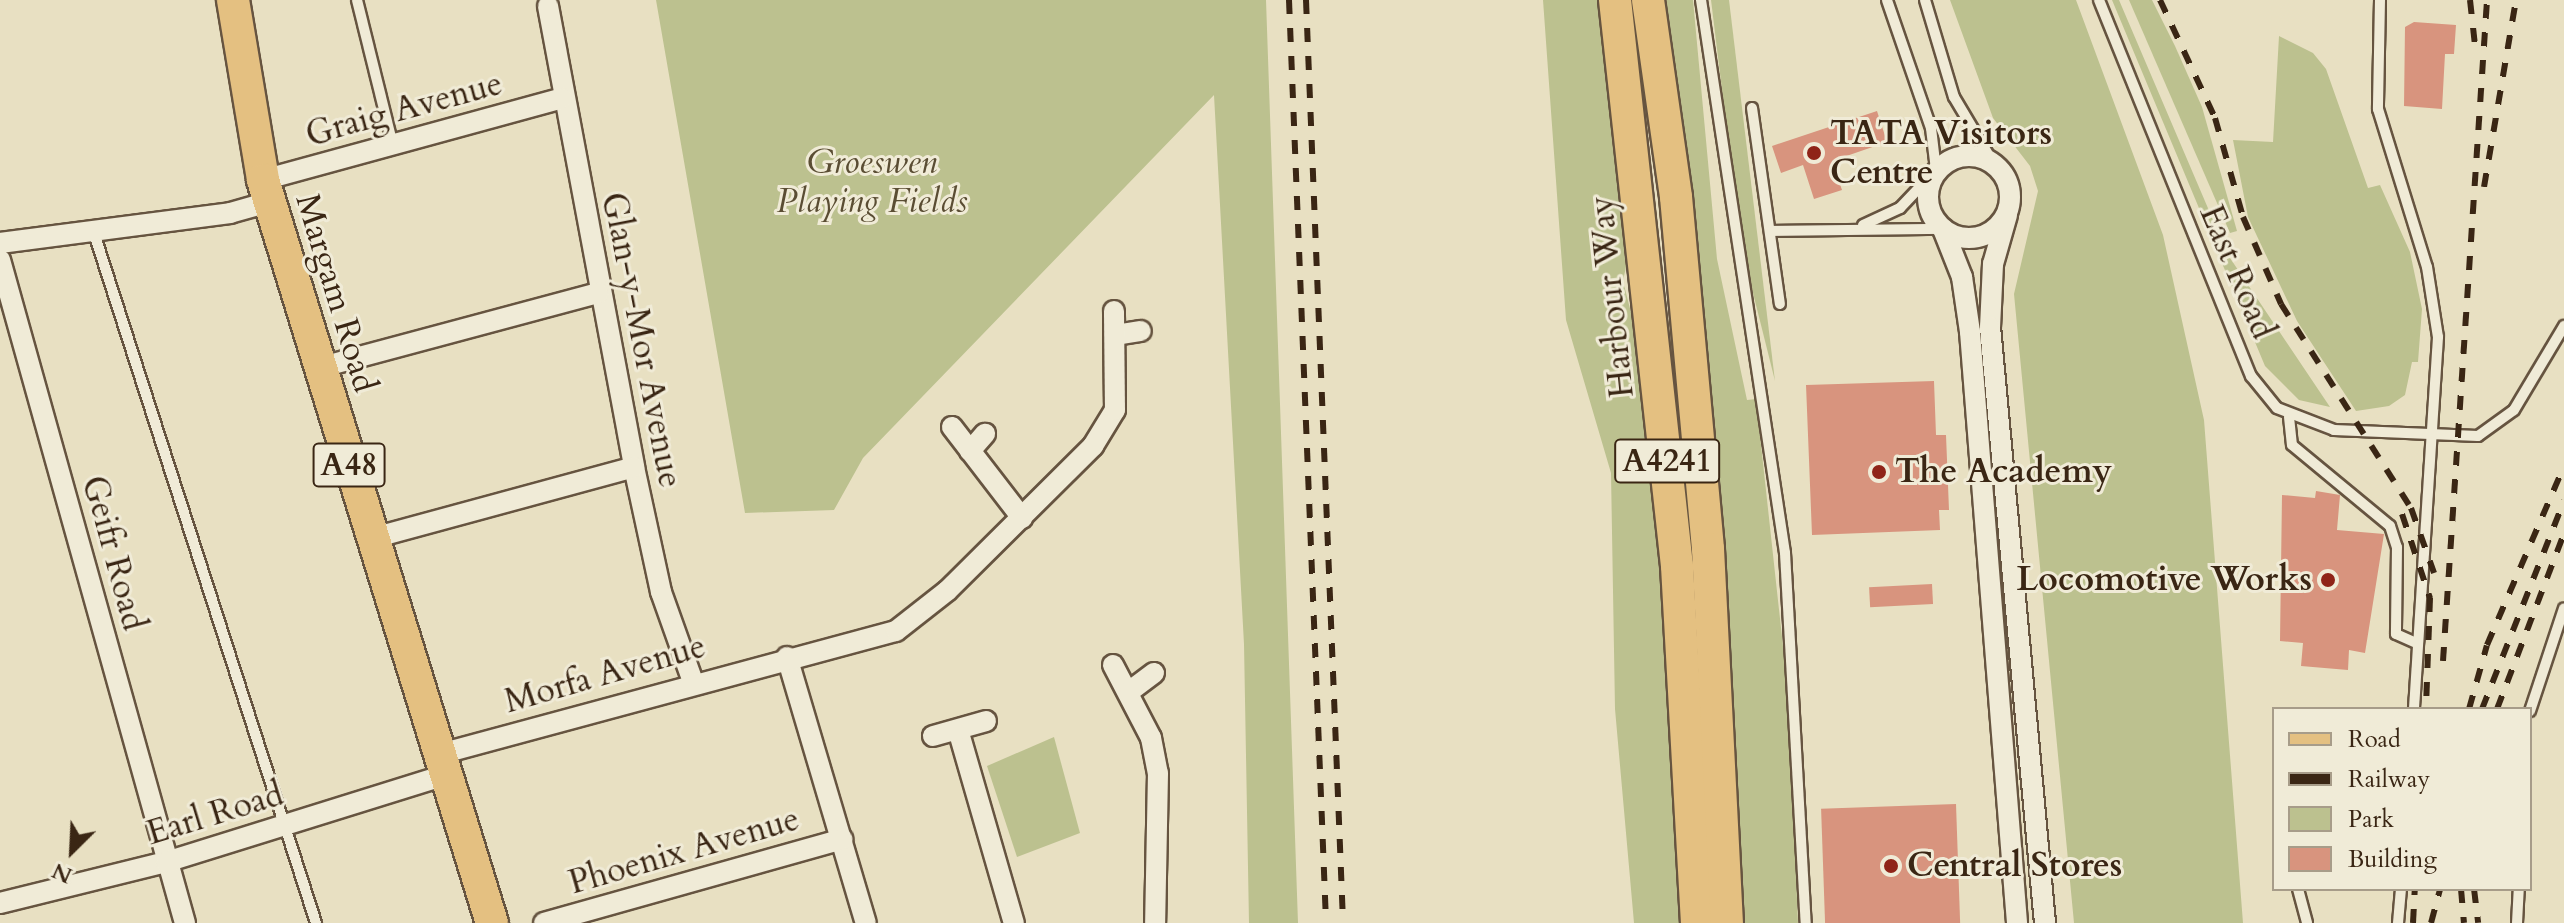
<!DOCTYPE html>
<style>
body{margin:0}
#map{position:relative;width:2564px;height:923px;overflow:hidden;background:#e8e0c2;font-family:Cardo,serif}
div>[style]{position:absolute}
.green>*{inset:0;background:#bcc18f}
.building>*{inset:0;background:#d8947e;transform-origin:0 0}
.roads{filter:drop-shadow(2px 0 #665440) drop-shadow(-2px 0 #665440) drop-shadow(0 2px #665440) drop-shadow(0 -2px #665440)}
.lane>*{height:10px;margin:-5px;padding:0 5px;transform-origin:5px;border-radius:5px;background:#f0ebd7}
.street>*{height:20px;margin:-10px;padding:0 10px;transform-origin:10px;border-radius:10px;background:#f0ebd7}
.street>.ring{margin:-10px;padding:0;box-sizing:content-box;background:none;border:20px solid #f0ebd7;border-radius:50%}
.primary>*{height:32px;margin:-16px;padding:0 16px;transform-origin:16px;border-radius:16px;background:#e4c081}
.rail>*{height:6px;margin-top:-3px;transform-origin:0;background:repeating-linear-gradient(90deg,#3a2614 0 14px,transparent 0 28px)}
.dots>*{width:22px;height:22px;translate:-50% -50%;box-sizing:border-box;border:4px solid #f0ebd7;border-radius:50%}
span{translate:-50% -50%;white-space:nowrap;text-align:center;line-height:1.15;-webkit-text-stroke:6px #f0ebd7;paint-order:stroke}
.shield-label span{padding:2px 6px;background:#f0ebd7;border:2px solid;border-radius:6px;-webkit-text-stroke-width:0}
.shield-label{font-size:32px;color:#3a2614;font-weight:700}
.street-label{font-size:34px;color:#3a2614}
.poi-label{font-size:34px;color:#3a2614;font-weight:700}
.left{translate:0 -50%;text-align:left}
.right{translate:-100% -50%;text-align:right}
.park-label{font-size:34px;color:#5a4d33;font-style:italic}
.legend{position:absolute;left:2272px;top:707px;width:260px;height:184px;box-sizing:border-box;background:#f0ebd7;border:2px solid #a79c89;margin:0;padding:10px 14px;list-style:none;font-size:24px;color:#3a2614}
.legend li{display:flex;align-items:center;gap:16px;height:40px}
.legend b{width:40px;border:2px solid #a79c89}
.north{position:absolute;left:32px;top:811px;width:80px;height:80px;-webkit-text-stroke:6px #f0ebd7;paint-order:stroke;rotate:204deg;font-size:22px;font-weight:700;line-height:32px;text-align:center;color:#3a2614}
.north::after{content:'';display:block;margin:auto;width:28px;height:36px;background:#3a2614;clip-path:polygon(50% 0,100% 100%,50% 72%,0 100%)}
</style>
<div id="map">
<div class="green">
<i style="clip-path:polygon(656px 0,1266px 0,1298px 923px,1249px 923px,1244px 644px,1214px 95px,863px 458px,834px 510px,745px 513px)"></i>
<i style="clip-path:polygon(1543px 0,1602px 0,1629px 253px,1623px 281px,1645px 368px,1655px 465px,1684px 923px,1634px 923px,1615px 709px,1611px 473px,1566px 320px)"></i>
<i style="clip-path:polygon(1661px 0,1693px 0,1717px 259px,1747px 400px,1756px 399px,1789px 701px,1798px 923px,1745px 923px,1717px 486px)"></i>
<i style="clip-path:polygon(1711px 0,1729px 0,1775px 381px,1741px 245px)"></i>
<i style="clip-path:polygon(1950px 0,2076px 0,2163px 235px,2204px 420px,2243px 923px,2074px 923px,2014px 294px,2038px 191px,2030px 166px,1993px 118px)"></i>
<i style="clip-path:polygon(2112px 0,2119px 0,2228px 255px,2330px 407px,2299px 400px,2265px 366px)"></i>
<i style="clip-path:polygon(2129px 0,2152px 0,2175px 46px,2202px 107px,2237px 231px,2230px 233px)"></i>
<i style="clip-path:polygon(2279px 36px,2313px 53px,2326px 69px,2368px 188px,2380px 185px,2410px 252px,2422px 309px,2418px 362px,2412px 362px,2405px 395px,2389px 406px,2356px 411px,2297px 321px,2248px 217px,2233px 140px,2273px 142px)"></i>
<i style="clip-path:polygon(1054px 737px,1080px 833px,1017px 857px,987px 766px)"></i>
</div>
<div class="building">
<i style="clip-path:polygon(2414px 22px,2456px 25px,2454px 54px,2445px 54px,2442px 109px,2404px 106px,2405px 27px)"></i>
<i style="clip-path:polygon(1877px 111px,1887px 142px,1832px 161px,1842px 190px,1814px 199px,1803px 165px,1781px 173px,1772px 146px)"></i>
<i style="clip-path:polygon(1934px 381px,1936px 435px,1946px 435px,1949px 510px,1939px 510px,1940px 530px,1812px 535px,1806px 385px)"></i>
<i style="clip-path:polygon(2316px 491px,2340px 495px,2337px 530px,2384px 534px,2365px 653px,2349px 650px,2348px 670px,2301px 666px,2303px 643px,2280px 641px,2282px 495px,2315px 498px)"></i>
<i style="left:1932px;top:584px;width:20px;height:63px;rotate:87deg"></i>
<i style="left:1956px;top:804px;width:119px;height:135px;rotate:88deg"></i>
</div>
<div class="roads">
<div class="lane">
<i style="left:357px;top:0;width:149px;rotate:76.1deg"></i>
<i style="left:1701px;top:0;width:559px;rotate:81.36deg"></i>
<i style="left:1785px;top:553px;width:371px;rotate:86.8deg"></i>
<i style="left:1925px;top:0;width:101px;rotate:73.4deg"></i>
<i style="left:1954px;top:97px;width:78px;rotate:59.2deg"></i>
<i style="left:2099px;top:0;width:406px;rotate:68deg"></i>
<i style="left:2251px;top:376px;width:41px;rotate:50.9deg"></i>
<i style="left:2277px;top:408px;width:61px;rotate:21.1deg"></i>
<i style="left:2334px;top:430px;width:144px;rotate:2.4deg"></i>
<i style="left:2478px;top:436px;width:44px;rotate:-35.8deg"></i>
<i style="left:2514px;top:410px;width:98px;rotate:-59.2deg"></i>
<i style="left:2380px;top:0;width:109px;rotate:91.1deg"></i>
<i style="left:2378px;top:109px;width:165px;rotate:72.8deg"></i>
<i style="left:2427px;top:267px;width:71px;rotate:81.1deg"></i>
<i style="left:2438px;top:337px;width:373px;rotate:93.7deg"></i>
<i style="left:1752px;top:108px;width:198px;rotate:81.9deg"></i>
<i style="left:1863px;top:225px;width:41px;rotate:-24.7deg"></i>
<i style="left:1900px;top:208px;width:52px;rotate:-46.5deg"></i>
<i style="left:1936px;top:170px;width:42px;rotate:-96.8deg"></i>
<i style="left:1931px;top:128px;width:135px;rotate:-109deg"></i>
<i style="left:93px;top:230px;width:728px;rotate:72.16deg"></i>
<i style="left:1772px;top:231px;width:171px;rotate:-0.7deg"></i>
<i style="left:2289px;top:417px;width:28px;rotate:84deg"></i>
<i style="left:2292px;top:445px;width:127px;rotate:39.6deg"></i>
<i style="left:2390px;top:526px;width:22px;rotate:72deg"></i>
<i style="left:2397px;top:547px;width:87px;rotate:90.7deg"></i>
<i style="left:2396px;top:634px;width:24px;rotate:24deg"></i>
<i style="left:2530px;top:711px;width:108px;rotate:-71.7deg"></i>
<i style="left:2298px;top:889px;width:35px;rotate:75deg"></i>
<i style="left:2398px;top:923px;width:34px;rotate:-85deg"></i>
<i style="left:2517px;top:923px;width:34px;rotate:-87deg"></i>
</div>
<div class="street">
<i style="left:548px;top:6px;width:469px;rotate:79.4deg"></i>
<i style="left:634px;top:467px;width:128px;rotate:77.8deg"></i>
<i style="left:661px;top:592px;width:96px;rotate:70.4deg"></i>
<i class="ring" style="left:1928px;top:156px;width:62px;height:62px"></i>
<i style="left:263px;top:180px;width:310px;rotate:-15.3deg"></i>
<i style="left:2007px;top:215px;width:51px;rotate:105.9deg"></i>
<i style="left:1993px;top:264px;width:63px;rotate:92.7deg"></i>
<i style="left:1990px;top:327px;width:599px;rotate:84.73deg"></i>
<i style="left:1943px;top:229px;width:52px;rotate:68.4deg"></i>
<i style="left:1962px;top:277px;width:56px;rotate:81.7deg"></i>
<i style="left:1970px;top:332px;width:593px;rotate:85.45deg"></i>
<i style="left:0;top:243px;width:232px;rotate:-7.4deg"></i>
<i style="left:230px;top:213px;width:41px;rotate:-15.8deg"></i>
<i style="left:0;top:260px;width:688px;rotate:74.41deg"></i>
<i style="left:1115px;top:335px;width:26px;rotate:-9deg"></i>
<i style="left:318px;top:368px;width:290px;rotate:-15deg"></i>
<i style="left:952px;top:427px;width:115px;rotate:52.4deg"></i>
<i style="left:970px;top:451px;width:23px;rotate:-49deg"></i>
<i style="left:373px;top:538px;width:270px;rotate:-15.2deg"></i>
<i style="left:787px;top:657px;width:277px;rotate:73.5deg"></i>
<i style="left:1113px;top:665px;width:82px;rotate:62.5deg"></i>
<i style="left:1151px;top:738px;width:36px;rotate:79deg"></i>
<i style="left:1158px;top:773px;width:150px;rotate:91.1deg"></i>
<i style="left:1130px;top:691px;width:30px;rotate:-37deg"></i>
<i style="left:959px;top:733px;width:198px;rotate:73.9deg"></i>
<i style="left:933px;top:736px;width:55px;rotate:-15.8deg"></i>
<i style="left:440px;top:754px;width:472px;rotate:-15.1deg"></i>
<i style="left:896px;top:631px;width:65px;rotate:-38.1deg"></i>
<i style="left:947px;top:591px;width:206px;rotate:-44.8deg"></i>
<i style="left:1093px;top:446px;width:42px;rotate:-58.6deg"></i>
<i style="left:1115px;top:410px;width:99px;rotate:-90.6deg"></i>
<i style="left:0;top:903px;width:171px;rotate:-13.9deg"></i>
<i style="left:166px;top:862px;width:293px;rotate:-17.3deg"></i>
<i style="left:544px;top:923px;width:310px;rotate:-15.7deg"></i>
</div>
<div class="primary">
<i style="left:233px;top:0;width:182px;rotate:80.5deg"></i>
<i style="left:263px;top:180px;width:777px;rotate:72.87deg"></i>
<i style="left:1615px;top:0;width:569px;rotate:83.75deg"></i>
<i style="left:1677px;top:566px;width:358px;rotate:86.8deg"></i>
<i style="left:1648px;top:0;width:199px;rotate:81.9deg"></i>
<i style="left:1676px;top:197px;width:353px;rotate:84.8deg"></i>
<i style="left:1708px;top:549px;width:374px;rotate:87.1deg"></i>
</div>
</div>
<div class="rail">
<i style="left:1289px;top:0;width:924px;rotate:87.7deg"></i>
<i style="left:1306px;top:0;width:924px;rotate:87.7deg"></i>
<i style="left:2160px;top:0;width:130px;rotate:65deg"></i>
<i style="left:2215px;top:118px;width:103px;rotate:74.2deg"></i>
<i style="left:2243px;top:217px;width:95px;rotate:66.4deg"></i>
<i style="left:2281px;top:304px;width:242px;rotate:57.5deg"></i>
<i style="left:2411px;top:508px;width:69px;rotate:70.5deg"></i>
<i style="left:2470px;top:0;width:45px;rotate:83.7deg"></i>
<i style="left:2484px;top:187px;width:190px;rotate:-80.3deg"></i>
<i style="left:2402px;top:514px;width:89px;rotate:71.6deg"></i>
<i style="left:2430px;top:598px;width:111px;rotate:92.1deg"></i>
<i style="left:2443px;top:661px;width:662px;rotate:-86.19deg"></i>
<i style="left:2469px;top:709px;width:66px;rotate:-74.3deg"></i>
<i style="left:2487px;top:645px;width:195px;rotate:-66.7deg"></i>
<i style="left:2482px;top:709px;width:224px;rotate:-68.5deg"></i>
<i style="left:2497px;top:709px;width:187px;rotate:-69.1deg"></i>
<i style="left:2461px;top:889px;width:34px;rotate:85deg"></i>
<i style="left:2474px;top:889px;width:34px;rotate:83deg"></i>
<i style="left:2413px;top:923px;width:34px;rotate:-87deg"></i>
<i style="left:2431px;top:923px;width:35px;rotate:-75deg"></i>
</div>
<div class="dots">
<i style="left:1814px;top:153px;background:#8f2418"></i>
<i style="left:1879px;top:472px;background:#8f2418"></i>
<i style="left:2328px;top:580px;background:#8f2418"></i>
<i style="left:1891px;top:866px;background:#8f2418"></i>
</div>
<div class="shield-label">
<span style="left:1667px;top:461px">A4241</span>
<span style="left:349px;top:465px">A48</span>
</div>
<div class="street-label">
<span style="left:404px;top:109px;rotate:-15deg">Graig Avenue</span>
<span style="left:2237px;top:272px;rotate:67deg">East Road</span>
<span style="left:336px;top:293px;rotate:73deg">Margam Road</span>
<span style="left:1612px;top:297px;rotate:-96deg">Harbour Way</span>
<span style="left:642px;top:340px;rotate:79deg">Glan-y-Mor Avenue</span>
<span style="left:114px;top:553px;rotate:75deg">Geifr Road</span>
<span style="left:605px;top:674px;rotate:-16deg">Morfa Avenue</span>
<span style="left:215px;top:814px;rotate:-17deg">Earl Road</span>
<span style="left:684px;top:851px;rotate:-16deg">Phoenix Avenue</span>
</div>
<div class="poi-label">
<span class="left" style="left:1830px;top:153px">TATA Visitors<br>Centre</span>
<span class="left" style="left:1895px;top:472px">The Academy</span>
<span class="right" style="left:2312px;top:580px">Locomotive Works</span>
<span class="left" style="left:1907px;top:866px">Central Stores</span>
</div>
<div class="park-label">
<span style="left:872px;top:182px">Groeswen<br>Playing Fields</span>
</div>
<ul class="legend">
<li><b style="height:10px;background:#e4c081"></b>Road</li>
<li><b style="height:10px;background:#3a2614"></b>Railway</li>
<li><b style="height:22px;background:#bcc18f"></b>Park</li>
<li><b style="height:22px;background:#d8947e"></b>Building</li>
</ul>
<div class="north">N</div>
</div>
